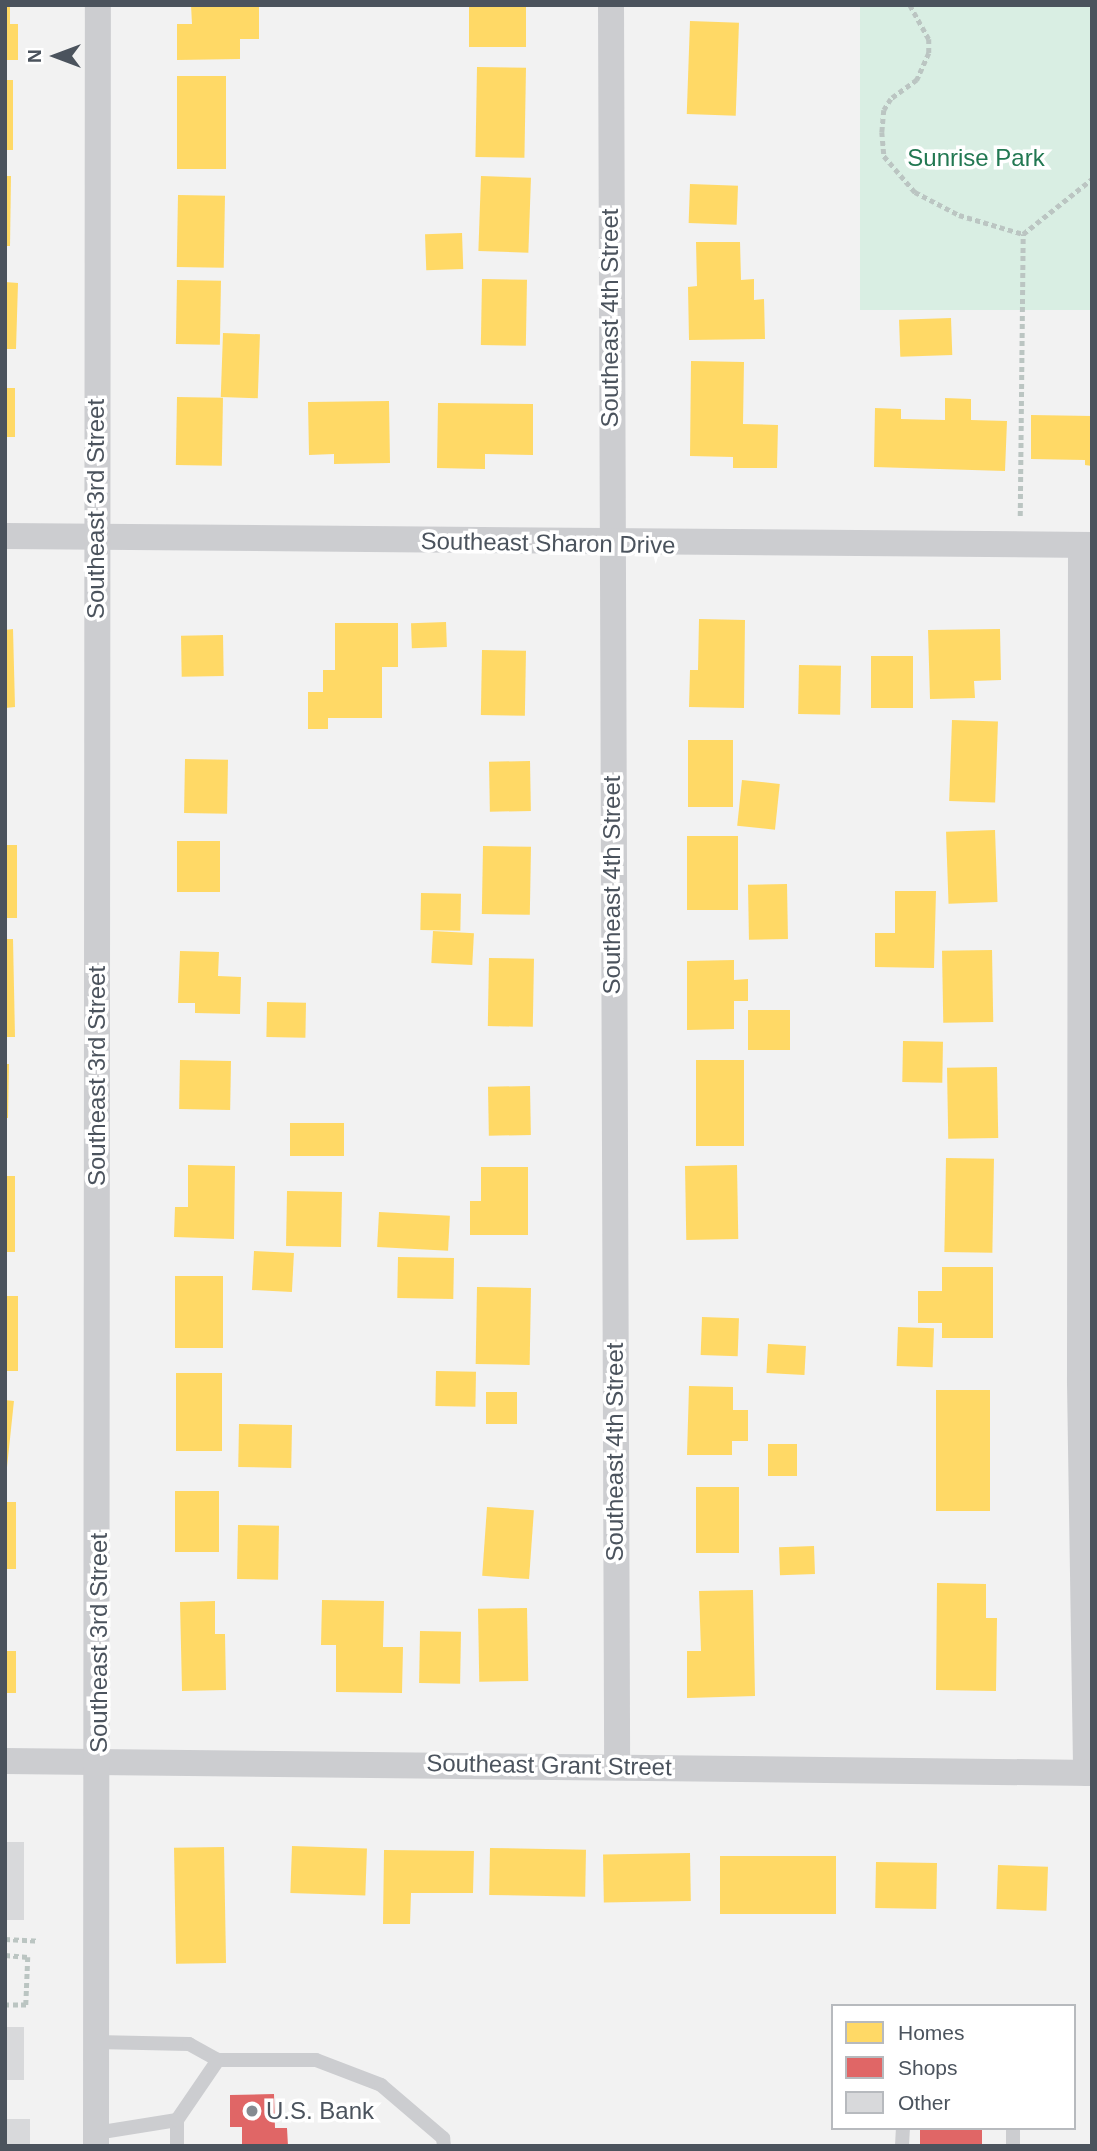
<!DOCTYPE html>
<style>
body{margin:0}
#map{position:relative;width:1097px;height:2151px;overflow:hidden;background:#f2f2f2;font-family:Arial,sans-serif}
div>[style]{position:absolute}
.green>*{inset:0;background:#d9eee3;transform-origin:0 0}
.homes>*{inset:0;background:#ffd966;transform-origin:0 0}
.shops>*{inset:0;background:#e06666;transform-origin:0 0}
.building>*{inset:0;background:#d8d9db;transform-origin:0 0}
.path>*{height:4.5px;margin-top:-2.25px;transform-origin:0;background:repeating-linear-gradient(90deg,#bbc5c2 0 5px,transparent 0 8.5px)}
.lane>*{height:14px;margin:-7px;padding:0 7px;transform-origin:7px;border-radius:7px;background:#cccdd0}
.street>*{height:26px;margin:-13px;padding:0 13px;transform-origin:13px;border-radius:13px;background:#cccdd0}
.dots>*{width:19px;height:19px;translate:-50% -50%;box-sizing:border-box;border:4px solid #fff;border-radius:50%}
span{translate:-50% -50%;white-space:nowrap;text-align:center;line-height:1.15;-webkit-text-stroke:7px #fff;paint-order:stroke}
.park-label{font-size:24px;color:#227852}
.street-label{font-size:24px;color:#4b535d}
.poi-label{font-size:24px;color:#4b535d}
.left{translate:0 -50%;text-align:left}
.frame{position:absolute;inset:0;border:7px solid #4b535d;pointer-events:none}
.legend{position:absolute;left:831px;top:2004px;width:245px;height:126px;box-sizing:border-box;background:#fff;border:2px solid #b7babe;margin:0;padding:9px 12px;list-style:none;font-size:21px;color:#4b535d}
.legend li{display:flex;align-items:center;gap:14px;height:35px}
.legend b{width:35px;border:2px solid #b7babe}
.north{position:absolute;left:21px;top:21px;width:70px;height:70px;-webkit-text-stroke:5px #fff;paint-order:stroke;rotate:270deg;font-size:19px;font-weight:700;line-height:28px;text-align:center;color:#4b535d}
.north::after{content:'';display:block;margin:auto;width:24px;height:32px;background:#4b535d;clip-path:polygon(50% 0,100% 100%,50% 72%,0 100%)}
</style>
<div id="map">
<div class="green">
<i style="left:860px;top:5px;width:232px;height:305px"></i>
</div>
<div class="homes">
<i style="clip-path:polygon(5px 5px,10px 5px,10px 24px,18px 24px,18px 60px,5px 60px)"></i>
<i style="clip-path:polygon(191px 5px,259px 5px,259px 39px,240px 39px,240px 59px,177px 60px,177px 24px,192px 24px)"></i>
<i style="left:469px;top:5px;width:57px;height:42px"></i>
<i style="left:690px;top:21px;width:49px;height:93px;rotate:2deg"></i>
<i style="left:477px;top:67px;width:49px;height:90px;rotate:1deg"></i>
<i style="left:177px;top:76px;width:49px;height:93px"></i>
<i style="left:5px;top:80px;width:8px;height:70px"></i>
<i style="clip-path:polygon(5px 176px,11px 176px,10px 246px,5px 246px)"></i>
<i style="left:481px;top:176px;width:50px;height:75px;rotate:2deg"></i>
<i style="left:690px;top:184px;width:48px;height:39px;rotate:2deg"></i>
<i style="left:178px;top:195px;width:47px;height:72px;rotate:1deg"></i>
<i style="left:462px;top:233px;width:36px;height:37px;rotate:88deg"></i>
<i style="clip-path:polygon(696px 242px,740px 242px,741px 280px,754px 279px,754px 300px,764px 299px,765px 339px,689px 340px,688px 287px,697px 286px)"></i>
<i style="left:482px;top:279px;width:45px;height:66px;rotate:1deg"></i>
<i style="left:177px;top:280px;width:44px;height:64px;rotate:1deg"></i>
<i style="clip-path:polygon(5px 282px,18px 283px,16px 349px,5px 349px)"></i>
<i style="left:951px;top:318px;width:37px;height:52px;rotate:88deg"></i>
<i style="left:223px;top:333px;width:37px;height:64px;rotate:2deg"></i>
<i style="clip-path:polygon(691px 361px,744px 362px,743px 424px,778px 425px,777px 468px,733px 468px,733px 457px,690px 456px)"></i>
<i style="left:5px;top:388px;width:10px;height:49px"></i>
<i style="left:177px;top:397px;width:46px;height:68px;rotate:1deg"></i>
<i style="clip-path:polygon(945px 398px,971px 399px,971px 420px,1007px 421px,1005px 471px,874px 467px,875px 408px,901px 409px,901px 419px,945px 420px)"></i>
<i style="clip-path:polygon(389px 401px,390px 463px,334px 464px,334px 454px,309px 455px,308px 402px)"></i>
<i style="clip-path:polygon(438px 403px,533px 404px,533px 455px,485px 454px,485px 469px,437px 468px)"></i>
<i style="clip-path:polygon(1031px 415px,1092px 416px,1092px 466px,1085px 465px,1085px 460px,1031px 459px)"></i>
<i style="clip-path:polygon(699px 619px,745px 620px,744px 708px,689px 707px,690px 670px,698px 670px)"></i>
<i style="left:446px;top:622px;width:25px;height:35px;rotate:88deg"></i>
<i style="clip-path:polygon(335px 623px,398px 623px,398px 667px,382px 667px,382px 718px,328px 718px,328px 729px,308px 729px,308px 692px,323px 692px,323px 670px,335px 670px)"></i>
<i style="clip-path:polygon(13px 629px,15px 707px,5px 708px,5px 630px)"></i>
<i style="clip-path:polygon(1000px 629px,1001px 680px,974px 681px,975px 698px,930px 699px,928px 630px)"></i>
<i style="left:223px;top:635px;width:41px;height:42px;rotate:89deg"></i>
<i style="left:482px;top:650px;width:44px;height:65px;rotate:1deg"></i>
<i style="left:871px;top:656px;width:42px;height:52px"></i>
<i style="left:799px;top:665px;width:42px;height:49px;rotate:1deg"></i>
<i style="left:952px;top:720px;width:46px;height:81px;rotate:2deg"></i>
<i style="left:688px;top:740px;width:45px;height:67px"></i>
<i style="left:185px;top:759px;width:43px;height:54px;rotate:1deg"></i>
<i style="left:530px;top:761px;width:50px;height:41px;rotate:89deg"></i>
<i style="left:742px;top:780px;width:38px;height:46px;rotate:6deg"></i>
<i style="left:995px;top:830px;width:72px;height:49px;rotate:88deg"></i>
<i style="left:687px;top:836px;width:51px;height:74px"></i>
<i style="left:177px;top:841px;width:43px;height:51px"></i>
<i style="left:5px;top:845px;width:12px;height:73px"></i>
<i style="left:483px;top:846px;width:48px;height:68px;rotate:1deg"></i>
<i style="left:787px;top:884px;width:55px;height:39px;rotate:89deg"></i>
<i style="clip-path:polygon(895px 891px,936px 891px,934px 968px,875px 967px,875px 933px,895px 933px)"></i>
<i style="left:421px;top:893px;width:40px;height:37px;rotate:1deg"></i>
<i style="left:433px;top:931px;width:41px;height:32px;rotate:3deg"></i>
<i style="clip-path:polygon(5px 939px,13px 939px,15px 1037px,5px 1037px)"></i>
<i style="left:992px;top:950px;width:72px;height:50px;rotate:89deg"></i>
<i style="clip-path:polygon(180px 951px,219px 952px,218px 976px,241px 977px,240px 1014px,195px 1013px,195px 1003px,178px 1003px)"></i>
<i style="left:489px;top:958px;width:45px;height:68px;rotate:1deg"></i>
<i style="clip-path:polygon(734px 960px,734px 980px,748px 979px,748px 1001px,734px 1001px,734px 1029px,687px 1030px,687px 961px)"></i>
<i style="left:267px;top:1002px;width:39px;height:35px;rotate:1deg"></i>
<i style="left:790px;top:1010px;width:40px;height:42px;rotate:90deg"></i>
<i style="left:903px;top:1041px;width:40px;height:41px;rotate:1deg"></i>
<i style="left:180px;top:1060px;width:51px;height:49px;rotate:1deg"></i>
<i style="left:696px;top:1060px;width:48px;height:86px"></i>
<i style="clip-path:polygon(5px 1064px,9px 1064px,8px 1118px,5px 1118px)"></i>
<i style="left:997px;top:1067px;width:71px;height:50px;rotate:89deg"></i>
<i style="left:530px;top:1086px;width:49px;height:42px;rotate:89deg"></i>
<i style="left:290px;top:1123px;width:54px;height:33px"></i>
<i style="left:946px;top:1158px;width:48px;height:94px;rotate:1deg"></i>
<i style="clip-path:polygon(188px 1165px,235px 1166px,234px 1239px,174px 1237px,175px 1207px,188px 1207px)"></i>
<i style="left:737px;top:1165px;width:74px;height:52px;rotate:89deg"></i>
<i style="clip-path:polygon(481px 1167px,528px 1167px,528px 1235px,470px 1235px,470px 1201px,481px 1201px)"></i>
<i style="left:5px;top:1176px;width:10px;height:76px"></i>
<i style="left:287px;top:1191px;width:55px;height:55px;rotate:1deg"></i>
<i style="left:379px;top:1212px;width:71px;height:35px;rotate:3deg"></i>
<i style="left:254px;top:1251px;width:40px;height:39px;rotate:3deg"></i>
<i style="left:398px;top:1257px;width:56px;height:41px;rotate:1deg"></i>
<i style="clip-path:polygon(942px 1267px,993px 1267px,993px 1338px,942px 1338px,942px 1323px,918px 1323px,918px 1291px,942px 1291px)"></i>
<i style="left:175px;top:1276px;width:48px;height:72px"></i>
<i style="left:477px;top:1287px;width:54px;height:77px;rotate:1deg"></i>
<i style="left:5px;top:1296px;width:13px;height:75px"></i>
<i style="left:702px;top:1317px;width:37px;height:38px;rotate:2deg"></i>
<i style="left:898px;top:1327px;width:36px;height:39px;rotate:2deg"></i>
<i style="left:768px;top:1344px;width:38px;height:29px;rotate:3deg"></i>
<i style="left:436px;top:1371px;width:40px;height:35px;rotate:1deg"></i>
<i style="left:176px;top:1373px;width:46px;height:78px"></i>
<i style="clip-path:polygon(689px 1386px,733px 1387px,733px 1410px,748px 1410px,748px 1441px,732px 1441px,732px 1455px,687px 1455px)"></i>
<i style="left:990px;top:1390px;width:121px;height:54px;rotate:90deg"></i>
<i style="left:486px;top:1392px;width:31px;height:32px"></i>
<i style="left:5px;top:1400px;width:9px;height:74px;rotate:6deg"></i>
<i style="left:239px;top:1424px;width:53px;height:43px;rotate:1deg"></i>
<i style="left:797px;top:1444px;width:32px;height:29px;rotate:90deg"></i>
<i style="left:739px;top:1487px;width:66px;height:43px;rotate:90deg"></i>
<i style="left:175px;top:1491px;width:44px;height:61px"></i>
<i style="left:5px;top:1502px;width:11px;height:67px"></i>
<i style="left:487px;top:1507px;width:47px;height:69px;rotate:4deg"></i>
<i style="left:238px;top:1525px;width:41px;height:54px;rotate:1deg"></i>
<i style="left:814px;top:1546px;width:28px;height:35px;rotate:88deg"></i>
<i style="clip-path:polygon(937px 1583px,986px 1584px,986px 1618px,997px 1618px,996px 1691px,936px 1690px)"></i>
<i style="clip-path:polygon(753px 1590px,755px 1696px,687px 1698px,687px 1651px,701px 1651px,699px 1591px)"></i>
<i style="clip-path:polygon(322px 1600px,384px 1601px,383px 1647px,403px 1647px,402px 1693px,336px 1692px,336px 1645px,321px 1645px)"></i>
<i style="clip-path:polygon(215px 1601px,215px 1634px,225px 1634px,226px 1690px,182px 1691px,180px 1602px)"></i>
<i style="left:527px;top:1608px;width:73px;height:49px;rotate:89deg"></i>
<i style="left:420px;top:1631px;width:41px;height:52px;rotate:1deg"></i>
<i style="left:5px;top:1651px;width:11px;height:42px"></i>
<i style="left:292px;top:1846px;width:75px;height:47px;rotate:2deg"></i>
<i style="left:224px;top:1847px;width:116px;height:50px;rotate:89deg"></i>
<i style="left:490px;top:1848px;width:96px;height:47px;rotate:1deg"></i>
<i style="clip-path:polygon(384px 1850px,474px 1851px,473px 1893px,411px 1893px,410px 1924px,383px 1924px)"></i>
<i style="left:690px;top:1853px;width:48px;height:87px;rotate:89deg"></i>
<i style="left:720px;top:1856px;width:116px;height:58px"></i>
<i style="left:876px;top:1862px;width:61px;height:46px;rotate:1deg"></i>
<i style="left:998px;top:1865px;width:50px;height:44px;rotate:2deg"></i>
</div>
<div class="shops">
<i style="clip-path:polygon(274px 2094px,275px 2128px,287px 2128px,288px 2146px,242px 2146px,242px 2127px,230px 2127px,230px 2095px)"></i>
<i style="left:920px;top:2128px;width:62px;height:18px"></i>
</div>
<div class="building">
<i style="left:5px;top:1842px;width:19px;height:78px"></i>
<i style="left:5px;top:2027px;width:19px;height:53px"></i>
<i style="left:5px;top:2119px;width:25px;height:27px"></i>
</div>
<div class="path">
<i style="left:910px;top:5px;width:39px;rotate:61deg"></i>
<i style="left:929px;top:39px;width:14px;rotate:90deg"></i>
<i style="left:929px;top:53px;width:30px;rotate:114deg"></i>
<i style="left:917px;top:80px;width:32px;rotate:144deg"></i>
<i style="left:891px;top:99px;width:13px;rotate:122deg"></i>
<i style="left:884px;top:110px;width:22px;rotate:95deg"></i>
<i style="left:882px;top:132px;width:24px;rotate:85deg"></i>
<i style="left:884px;top:156px;width:48px;rotate:49.3deg"></i>
<i style="left:915px;top:192px;width:50px;rotate:27.6deg"></i>
<i style="left:959px;top:215px;width:67px;rotate:16.5deg"></i>
<i style="left:1023px;top:234px;width:88px;rotate:-38.6deg"></i>
<i style="left:1020px;top:516px;width:282px;rotate:-89.4deg"></i>
<i style="left:5px;top:1939px;width:34px;rotate:3deg"></i>
<i style="left:5px;top:1955px;width:23px;rotate:5deg"></i>
<i style="left:28px;top:1957px;width:48px;rotate:92.4deg"></i>
<i style="left:26px;top:2005px;width:21px;rotate:180deg"></i>
</div>
<div class="lane">
<i style="left:96px;top:2042px;width:93px;rotate:1.2deg"></i>
<i style="left:189px;top:2044px;width:33px;rotate:29deg"></i>
<i style="left:218px;top:2060px;width:98px"></i>
<i style="left:316px;top:2060px;width:70px;rotate:21deg"></i>
<i style="left:381px;top:2085px;width:82px;rotate:40.5deg"></i>
<i style="left:443px;top:2138px;width:8px;rotate:83deg"></i>
<i style="left:177px;top:2120px;width:26px;rotate:90deg"></i>
<i style="left:96px;top:2133px;width:82px;rotate:-9.1deg"></i>
<i style="left:177px;top:2120px;width:73px;rotate:-55.7deg"></i>
<i style="left:902px;top:2146px;width:18px;rotate:-87deg"></i>
<i style="left:1013px;top:2146px;width:18px;rotate:-90deg"></i>
</div>
<div class="street">
<i style="left:611px;top:5px;width:1761px;rotate:89.8deg"></i>
<i style="left:5px;top:536px;width:1087px;rotate:0.47deg"></i>
<i style="left:1081px;top:545px;width:838px;rotate:90.07deg"></i>
<i style="left:1080px;top:1383px;width:390px;rotate:89.1deg"></i>
<i style="left:5px;top:1761px;width:1087px;rotate:0.63deg"></i>
<i style="left:96px;top:2146px;width:2141px;rotate:-89.95deg"></i>
</div>
<div class="dots">
<i style="left:252px;top:2111px;background:#858b91"></i>
</div>
<div class="park-label">
<span style="left:976px;top:158px">Sunrise Park</span>
</div>
<div class="street-label">
<span style="left:610px;top:318px;rotate:-90deg">Southeast 4th Street</span>
<span style="left:96px;top:509px;rotate:-90deg">Southeast 3rd Street</span>
<span style="left:548px;top:543px;rotate:1deg">Southeast Sharon Drive</span>
<span style="left:612px;top:885px;rotate:-90deg">Southeast 4th Street</span>
<span style="left:97px;top:1076px;rotate:-90deg">Southeast 3rd Street</span>
<span style="left:615px;top:1452px;rotate:-90deg">Southeast 4th Street</span>
<span style="left:99px;top:1643px;rotate:-90deg">Southeast 3rd Street</span>
<span style="left:549px;top:1765px;rotate:1deg">Southeast Grant Street</span>
</div>
<div class="poi-label">
<span class="left" style="left:266px;top:2111px">U.S. Bank</span>
</div>
<div class="frame"></div>
<ul class="legend">
<li><b style="height:19px;background:#ffd966"></b>Homes</li>
<li><b style="height:19px;background:#e06666"></b>Shops</li>
<li><b style="height:19px;background:#d8d9db"></b>Other</li>
</ul>
<div class="north">N</div>
</div>
